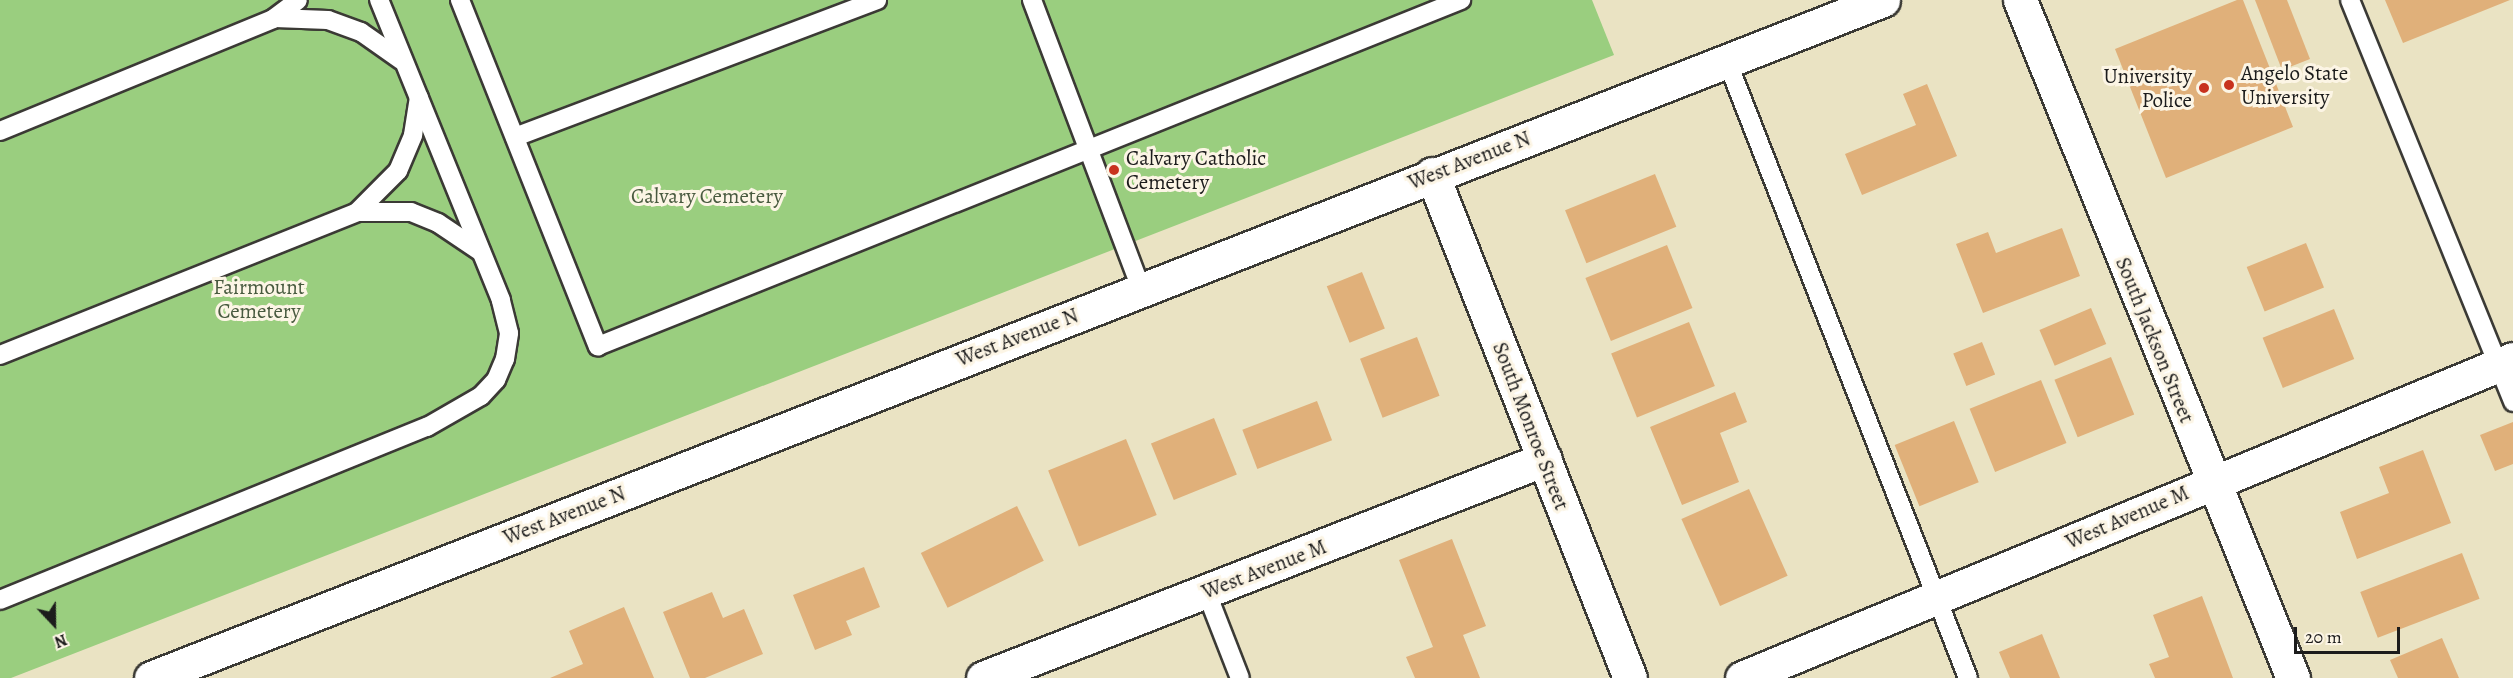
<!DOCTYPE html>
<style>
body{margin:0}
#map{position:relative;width:2513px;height:678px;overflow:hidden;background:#eae3c3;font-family:Alegreya,serif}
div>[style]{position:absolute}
.green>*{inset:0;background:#9ace7f}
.building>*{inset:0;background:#e0b07a;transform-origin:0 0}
.roads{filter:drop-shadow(2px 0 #3b3a35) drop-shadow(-2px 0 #3b3a35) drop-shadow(0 2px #3b3a35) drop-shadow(0 -2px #3b3a35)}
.service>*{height:18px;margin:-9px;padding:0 9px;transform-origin:9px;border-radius:9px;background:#fff}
.minor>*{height:33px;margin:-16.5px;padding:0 16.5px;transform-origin:16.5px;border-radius:16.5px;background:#fff}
.secondary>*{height:33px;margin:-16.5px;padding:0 16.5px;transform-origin:16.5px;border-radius:16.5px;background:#fff}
.dots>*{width:16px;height:16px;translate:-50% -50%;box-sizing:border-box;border:3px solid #fcf5e5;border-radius:50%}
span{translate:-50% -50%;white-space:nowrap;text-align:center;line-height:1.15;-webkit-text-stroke:6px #fcf5e5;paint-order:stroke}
.poi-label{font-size:21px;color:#1c1c1c}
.left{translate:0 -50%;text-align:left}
.right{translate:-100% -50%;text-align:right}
.street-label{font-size:21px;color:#1c1c1c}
.park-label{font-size:21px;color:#485a3f}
.north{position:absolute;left:24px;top:594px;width:60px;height:60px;-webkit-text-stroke:4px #fcf5e5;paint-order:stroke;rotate:158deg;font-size:16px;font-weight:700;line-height:24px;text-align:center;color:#1c1c1c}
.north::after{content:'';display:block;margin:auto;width:21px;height:27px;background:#1c1c1c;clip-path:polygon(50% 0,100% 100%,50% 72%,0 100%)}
.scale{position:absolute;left:2294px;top:627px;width:106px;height:27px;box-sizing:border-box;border:3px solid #1c1c1c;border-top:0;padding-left:8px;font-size:18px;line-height:21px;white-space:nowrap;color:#1c1c1c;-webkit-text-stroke:4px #fcf5e5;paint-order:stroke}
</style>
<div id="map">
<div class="green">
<i style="clip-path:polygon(0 0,1592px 0,1614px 55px,11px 678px,0 678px)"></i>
</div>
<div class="building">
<i style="clip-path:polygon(2237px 0,2243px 0,2293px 127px,2166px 178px,2115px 49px)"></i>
<i style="clip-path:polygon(2255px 0,2287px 0,2310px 59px,2282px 70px)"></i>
<i style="clip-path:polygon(2385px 0,2510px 0,2403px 43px)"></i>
<i style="clip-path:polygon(1927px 84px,1957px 156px,1862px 195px,1845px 154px,1916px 125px,1903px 94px)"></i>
<i style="left:1655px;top:174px;width:57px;height:97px;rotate:68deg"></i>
<i style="clip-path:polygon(2062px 228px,2080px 276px,1983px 313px,1956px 244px,1988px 232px,1996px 253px)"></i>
<i style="left:2306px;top:243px;width:48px;height:64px;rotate:68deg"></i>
<i style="left:1667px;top:245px;width:68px;height:88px;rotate:68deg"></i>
<i style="left:1362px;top:272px;width:61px;height:38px;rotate:68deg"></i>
<i style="left:2091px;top:308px;width:39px;height:56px;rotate:67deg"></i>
<i style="left:2334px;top:309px;width:54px;height:77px;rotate:68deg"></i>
<i style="left:1689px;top:322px;width:69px;height:84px;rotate:68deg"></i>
<i style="left:1417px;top:337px;width:63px;height:61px;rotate:69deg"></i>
<i style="left:1982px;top:342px;width:35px;height:31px;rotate:68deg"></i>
<i style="left:2111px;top:357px;width:62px;height:61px;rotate:68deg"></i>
<i style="left:2041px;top:380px;width:68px;height:77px;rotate:68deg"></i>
<i style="clip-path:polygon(1735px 392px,1747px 422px,1720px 433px,1739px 482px,1682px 505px,1650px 427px)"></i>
<i style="left:1317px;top:401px;width:42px;height:80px;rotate:69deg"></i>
<i style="left:1214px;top:418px;width:61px;height:68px;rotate:68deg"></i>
<i style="left:1954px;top:421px;width:66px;height:64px;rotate:68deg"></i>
<i style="clip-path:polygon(2513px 422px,2513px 464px,2495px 471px,2480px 435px)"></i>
<i style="left:1126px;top:439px;width:82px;height:84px;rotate:68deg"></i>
<i style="clip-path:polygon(2423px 450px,2451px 523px,2357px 559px,2340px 512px,2389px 493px,2379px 467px)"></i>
<i style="left:1749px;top:489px;width:95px;height:74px;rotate:66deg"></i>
<i style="left:1017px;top:506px;width:61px;height:107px;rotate:64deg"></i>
<i style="clip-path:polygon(1452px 539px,1486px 626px,1463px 635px,1480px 678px,1415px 678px,1406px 657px,1433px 647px,1399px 560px)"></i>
<i style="left:2462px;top:553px;width:49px;height:109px;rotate:69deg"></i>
<i style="clip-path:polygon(864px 567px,880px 607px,846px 621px,852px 635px,815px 650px,793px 595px)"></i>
<i style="clip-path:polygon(712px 592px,723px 618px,744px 609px,763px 654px,705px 678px,690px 678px,663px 612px)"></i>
<i style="clip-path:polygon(2202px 596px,2233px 678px,2155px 678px,2149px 664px,2169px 657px,2153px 615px)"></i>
<i style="clip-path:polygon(624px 607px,654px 678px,550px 678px,583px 664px,569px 631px)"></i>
<i style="clip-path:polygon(2042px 634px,2060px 678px,2010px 678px,1999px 652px)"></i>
<i style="clip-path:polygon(2442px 638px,2459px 678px,2398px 678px,2390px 660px)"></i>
</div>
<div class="roads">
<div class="service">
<i style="left:460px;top:0;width:373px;rotate:68.3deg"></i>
<i style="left:598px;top:346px;width:930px;rotate:-21.85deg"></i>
<i style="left:1032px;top:0;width:308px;rotate:69.3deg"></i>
<i style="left:2350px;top:0;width:434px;rotate:67.9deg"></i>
<i style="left:275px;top:18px;width:53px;rotate:2.2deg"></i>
<i style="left:328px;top:20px;width:35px;rotate:20deg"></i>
<i style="left:361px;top:32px;width:49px;rotate:35deg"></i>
<i style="left:1727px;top:61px;width:662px;rotate:68.66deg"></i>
<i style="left:0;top:131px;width:295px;rotate:-22.3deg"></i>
<i style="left:273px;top:19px;width:31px;rotate:-37deg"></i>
<i style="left:515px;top:137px;width:387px;rotate:-20.7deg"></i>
<i style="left:357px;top:212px;width:58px;rotate:-45deg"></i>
<i style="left:398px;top:171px;width:39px;rotate:-67deg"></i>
<i style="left:413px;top:135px;width:38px;rotate:-81deg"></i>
<i style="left:0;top:355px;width:385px;rotate:-21.8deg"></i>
<i style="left:357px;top:212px;width:54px"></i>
<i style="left:411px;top:212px;width:29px;rotate:22deg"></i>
<i style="left:438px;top:223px;width:52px;rotate:34deg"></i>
<i style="left:1206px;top:591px;width:93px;rotate:68.7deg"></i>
<i style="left:0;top:600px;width:461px;rotate:-22.1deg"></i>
<i style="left:427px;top:427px;width:62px;rotate:-29.9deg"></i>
<i style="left:481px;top:396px;width:22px;rotate:-47deg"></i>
<i style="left:496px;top:380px;width:23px;rotate:-67deg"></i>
<i style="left:505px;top:359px;width:26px;rotate:-81deg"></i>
<i style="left:509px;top:333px;width:34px;rotate:-104deg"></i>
<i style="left:501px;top:300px;width:324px;rotate:-112.1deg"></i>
</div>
<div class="minor">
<i style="left:2020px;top:0;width:731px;rotate:68.07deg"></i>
<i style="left:1432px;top:174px;width:541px;rotate:68.55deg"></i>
<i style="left:983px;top:678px;width:603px;rotate:-21.29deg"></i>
<i style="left:1742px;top:678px;width:834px;rotate:-22.48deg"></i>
</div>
<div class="secondary">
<i style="left:151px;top:678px;width:1860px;rotate:-21.38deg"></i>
</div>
</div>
<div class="dots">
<i style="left:2229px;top:85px;background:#c8321e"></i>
<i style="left:2204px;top:88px;background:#c8321e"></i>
<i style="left:1114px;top:170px;background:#c8321e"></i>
</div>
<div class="poi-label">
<span class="left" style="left:2241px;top:85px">Angelo State<br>University</span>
<span class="right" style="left:2192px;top:88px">University<br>Police</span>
<span class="left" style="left:1126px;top:170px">Calvary Catholic<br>Cemetery</span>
</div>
<div class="street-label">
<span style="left:1469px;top:160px;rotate:-21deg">West Avenue N</span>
<span style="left:1017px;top:337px;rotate:-21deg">West Avenue N</span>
<span style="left:2155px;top:340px;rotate:68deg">South Jackson Street</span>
<span style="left:1531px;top:426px;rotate:69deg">South Monroe Street</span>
<span style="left:564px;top:515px;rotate:-21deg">West Avenue N</span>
<span style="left:2127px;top:517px;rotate:-23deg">West Avenue M</span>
<span style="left:1264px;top:569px;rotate:-21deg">West Avenue M</span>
</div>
<div class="park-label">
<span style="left:707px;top:196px">Calvary Cemetery</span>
<span style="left:259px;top:299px">Fairmount<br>Cemetery</span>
</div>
<div class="north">N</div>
<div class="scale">20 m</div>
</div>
